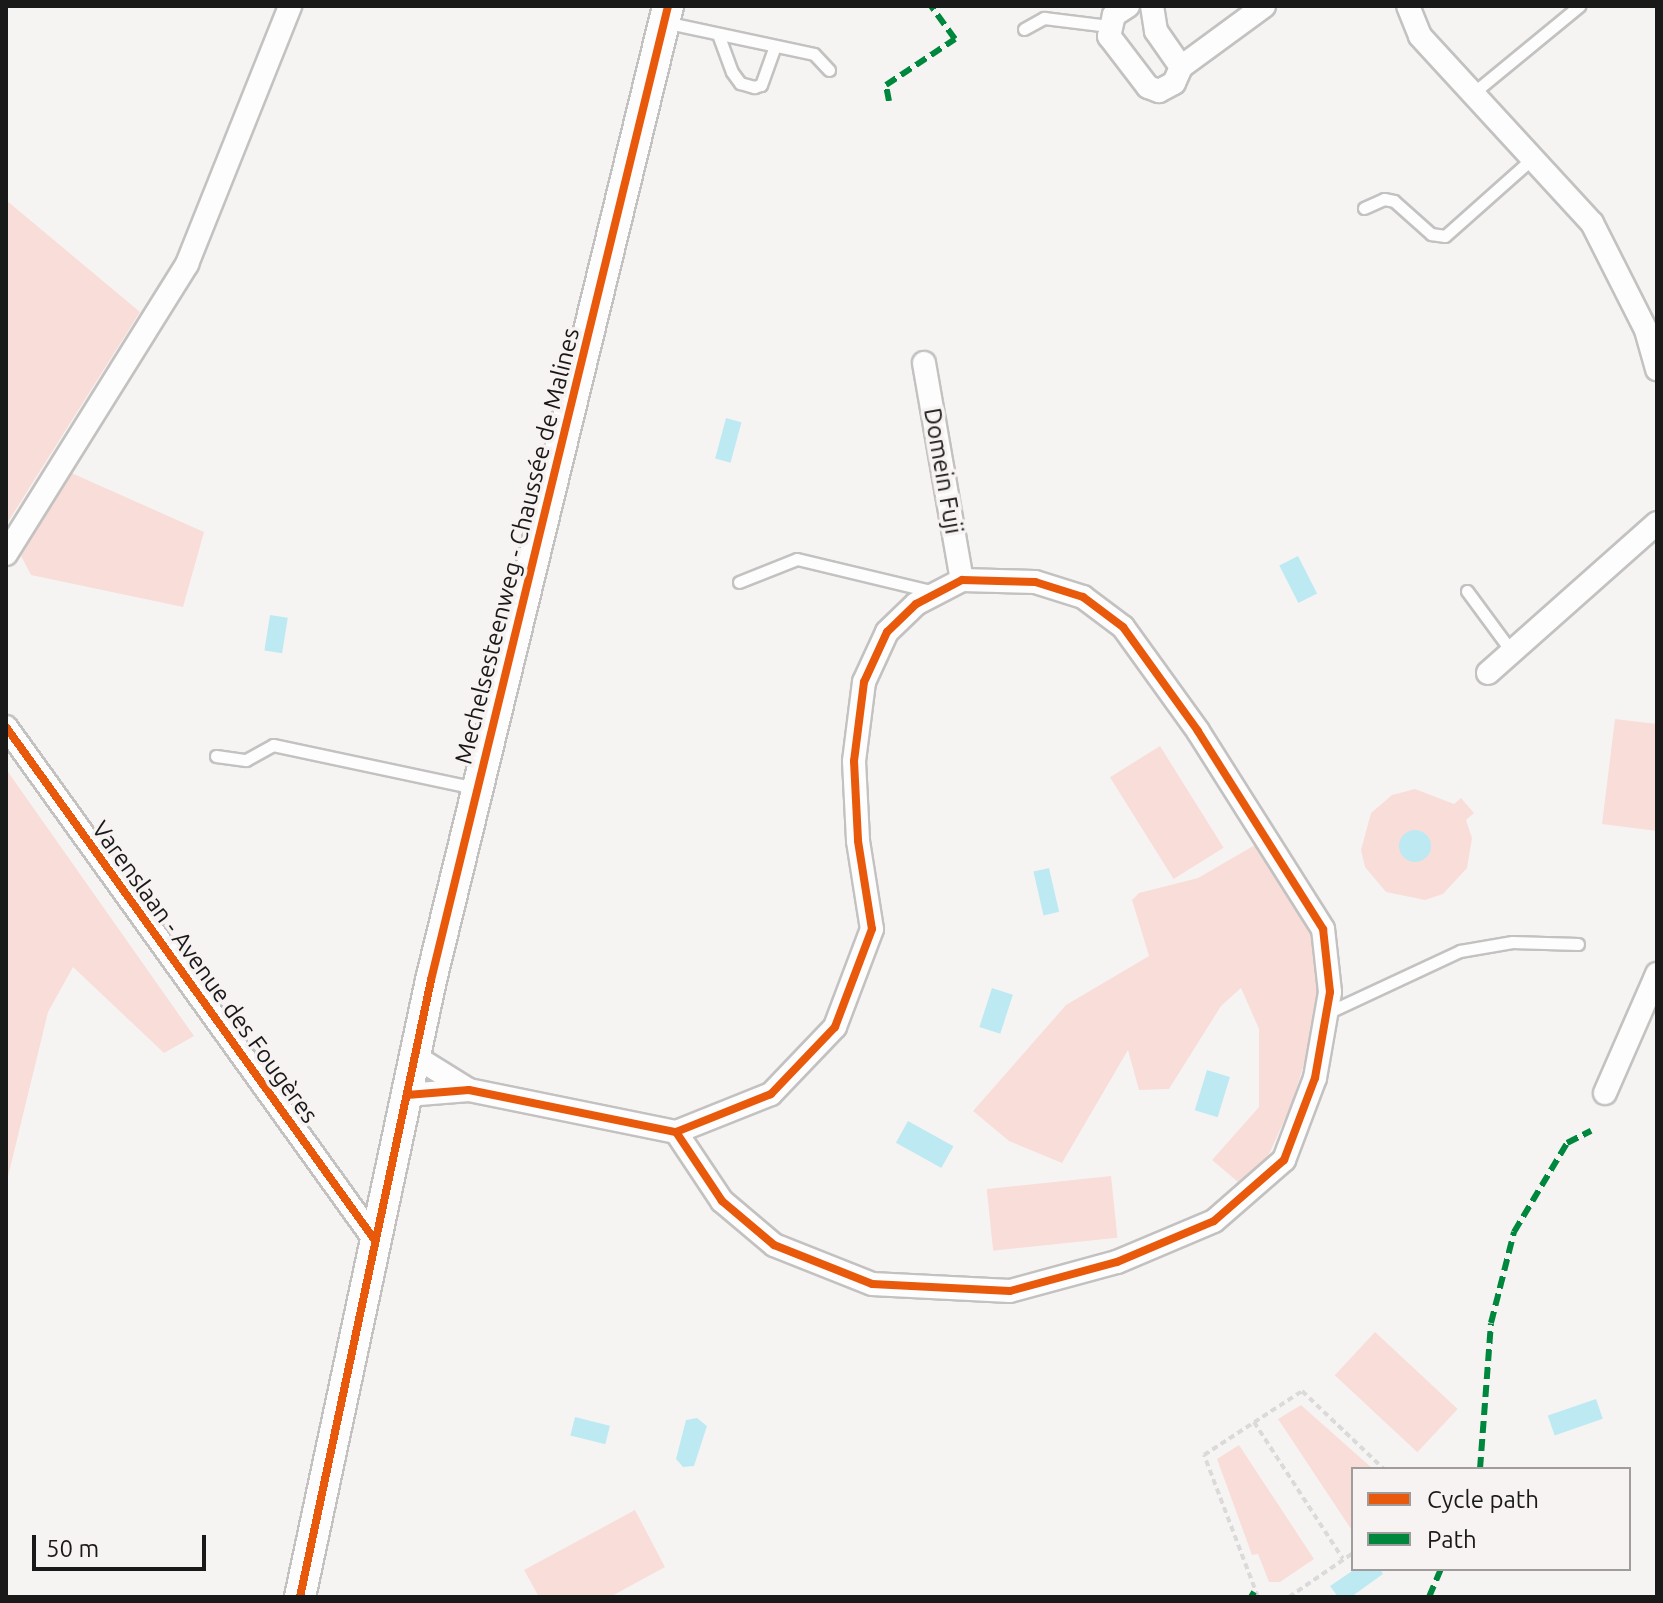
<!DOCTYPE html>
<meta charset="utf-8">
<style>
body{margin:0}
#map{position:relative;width:1663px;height:1603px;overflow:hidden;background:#f6f4f3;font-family:Ubuntu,sans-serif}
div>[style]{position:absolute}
.green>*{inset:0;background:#f9ddd9;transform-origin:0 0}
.water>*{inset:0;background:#bdeaf2;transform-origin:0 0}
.round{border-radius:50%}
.path>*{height:4px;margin-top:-2px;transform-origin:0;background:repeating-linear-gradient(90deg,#dbdada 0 6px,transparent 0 10px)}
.roads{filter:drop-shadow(2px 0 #c3c2c1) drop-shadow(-2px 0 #c3c2c1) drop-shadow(0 2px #c3c2c1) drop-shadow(0 -2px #c3c2c1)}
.lane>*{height:11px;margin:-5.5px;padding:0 5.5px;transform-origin:5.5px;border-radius:5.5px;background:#fefdfd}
.street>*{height:22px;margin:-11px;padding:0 11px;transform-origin:11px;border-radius:11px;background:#fefdfd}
.secondary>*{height:30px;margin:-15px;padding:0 15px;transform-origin:15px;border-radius:15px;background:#fefdfd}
.quiet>*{height:6px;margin-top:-3px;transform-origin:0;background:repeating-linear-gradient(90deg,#00873e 0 12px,transparent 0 18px)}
.cycleway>*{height:8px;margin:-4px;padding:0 4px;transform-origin:4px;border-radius:4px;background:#e8590c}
span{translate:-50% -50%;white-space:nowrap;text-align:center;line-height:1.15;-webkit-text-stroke:7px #f7f3f2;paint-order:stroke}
.street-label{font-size:24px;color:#1a1919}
.frame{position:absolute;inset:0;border:8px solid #1a1919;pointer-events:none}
.legend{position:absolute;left:1351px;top:1467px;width:280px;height:104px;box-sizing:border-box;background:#f7f3f2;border:2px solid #9f9c9b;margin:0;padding:10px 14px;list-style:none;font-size:24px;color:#1a1919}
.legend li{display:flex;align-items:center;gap:16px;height:40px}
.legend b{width:40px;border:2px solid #9f9c9b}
.scale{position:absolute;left:32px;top:1535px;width:174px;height:36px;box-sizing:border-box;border:4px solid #1a1919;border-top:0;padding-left:10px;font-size:24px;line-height:28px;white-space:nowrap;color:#1a1919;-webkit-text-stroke:6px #f7f3f2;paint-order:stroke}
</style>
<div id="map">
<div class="green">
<i style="clip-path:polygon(6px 200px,140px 312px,6px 525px)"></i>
<i style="clip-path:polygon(67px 471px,204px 532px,183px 607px,31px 575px,19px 552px)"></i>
<i style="clip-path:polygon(1615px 719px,1657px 724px,1657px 831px,1602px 824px)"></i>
<i style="left:1160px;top:746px;width:120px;height:59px;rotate:58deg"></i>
<i style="clip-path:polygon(6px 769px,194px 1036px,164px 1053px,73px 967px,48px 1012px,6px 1185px)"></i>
<i style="clip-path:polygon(1415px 789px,1454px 804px,1461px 798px,1474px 813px,1466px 820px,1472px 838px,1467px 868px,1443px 894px,1425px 900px,1386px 892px,1365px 867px,1361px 850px,1371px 813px,1392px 795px)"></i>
<i style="clip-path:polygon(1255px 845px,1316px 933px,1323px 1002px,1292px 1103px,1265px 1163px,1238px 1182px,1212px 1160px,1259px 1107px,1259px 1029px,1241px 988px,1221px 1006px,1169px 1089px,1139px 1090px,1128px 1050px,1062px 1163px,1009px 1141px,973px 1111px,1066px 1005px,1149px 956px,1132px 900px,1139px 893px,1198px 878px)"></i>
<i style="left:1111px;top:1176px;width:62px;height:125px;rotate:84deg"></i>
<i style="left:1375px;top:1332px;width:113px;height:59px;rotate:43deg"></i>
<i style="clip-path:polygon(1301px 1405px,1373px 1469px,1353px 1469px,1353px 1532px,1278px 1419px)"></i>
<i style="clip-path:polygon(1239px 1445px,1314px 1559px,1280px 1582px,1269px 1582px,1258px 1554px,1252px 1555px,1217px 1459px)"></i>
<i style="clip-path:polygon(635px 1510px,665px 1567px,610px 1597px,539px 1597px,524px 1570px)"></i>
</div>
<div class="water">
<i style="left:726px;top:418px;width:16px;height:42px;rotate:15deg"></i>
<i style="left:1298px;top:556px;width:42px;height:21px;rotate:63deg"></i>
<i style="left:270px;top:615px;width:18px;height:36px;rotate:9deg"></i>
<i class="round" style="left:1399px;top:830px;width:32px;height:32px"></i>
<i style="left:1049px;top:868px;width:45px;height:16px;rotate:77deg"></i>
<i style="left:992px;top:988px;width:22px;height:41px;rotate:18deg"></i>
<i style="left:1207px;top:1070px;width:24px;height:42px;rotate:17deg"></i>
<i style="left:908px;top:1121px;width:52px;height:25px;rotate:29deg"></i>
<i style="left:1596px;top:1399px;width:21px;height:51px;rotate:71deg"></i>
<i style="left:575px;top:1417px;width:36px;height:19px;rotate:14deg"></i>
<i style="clip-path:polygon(697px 1418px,707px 1426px,694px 1466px,683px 1467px,676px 1459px,686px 1420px)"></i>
<i style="clip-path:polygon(1355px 1569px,1380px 1569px,1383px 1574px,1351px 1597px,1338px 1597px,1330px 1586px)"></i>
</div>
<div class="path">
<i style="left:1254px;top:1422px;width:163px;rotate:57deg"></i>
<i style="left:1258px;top:1597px;width:152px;rotate:-110.8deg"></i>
<i style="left:1204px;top:1455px;width:117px;rotate:-33.1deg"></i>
<i style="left:1302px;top:1391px;width:113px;rotate:43.6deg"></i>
<i style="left:1289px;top:1597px;width:78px;rotate:-34.5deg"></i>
</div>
<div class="roads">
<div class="lane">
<i style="left:664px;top:22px;width:153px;rotate:12deg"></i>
<i style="left:814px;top:54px;width:22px;rotate:47deg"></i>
<i style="left:1024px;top:29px;width:23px;rotate:-29deg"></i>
<i style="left:1044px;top:18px;width:65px;rotate:7deg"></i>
<i style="left:718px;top:34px;width:40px;rotate:69.8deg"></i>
<i style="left:732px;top:72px;width:14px;rotate:54deg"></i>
<i style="left:740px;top:83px;width:15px;rotate:16deg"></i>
<i style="left:754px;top:87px;width:7px;rotate:-16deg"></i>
<i style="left:761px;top:85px;width:41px;rotate:-70.3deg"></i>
<i style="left:1472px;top:94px;width:139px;rotate:-39.4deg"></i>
<i style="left:1364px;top:208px;width:22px;rotate:-24deg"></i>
<i style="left:1384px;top:199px;width:10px;rotate:11deg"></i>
<i style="left:1394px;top:201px;width:50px;rotate:41.7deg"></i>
<i style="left:1431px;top:234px;width:14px;rotate:8deg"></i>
<i style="left:1445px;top:236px;width:118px;rotate:-41.6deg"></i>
<i style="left:739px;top:582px;width:62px;rotate:-21.6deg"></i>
<i style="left:797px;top:559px;width:141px;rotate:13.5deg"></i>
<i style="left:1467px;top:591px;width:76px;rotate:53.6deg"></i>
<i style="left:216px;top:756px;width:30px;rotate:8deg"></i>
<i style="left:246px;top:760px;width:31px;rotate:-29deg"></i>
<i style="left:273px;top:745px;width:208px;rotate:12deg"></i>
<i style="left:1327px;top:1013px;width:147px;rotate:-25deg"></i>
<i style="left:1460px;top:951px;width:53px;rotate:-9.8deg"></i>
<i style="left:1512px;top:942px;width:66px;rotate:1.7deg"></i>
</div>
<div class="street">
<i style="left:1128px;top:6px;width:17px;rotate:147deg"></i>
<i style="left:1114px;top:15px;width:22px;rotate:103deg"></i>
<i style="left:1109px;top:36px;width:64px;rotate:52.6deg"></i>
<i style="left:1148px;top:87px;width:12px;rotate:20deg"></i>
<i style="left:1159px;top:91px;width:17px;rotate:-28deg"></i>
<i style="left:1174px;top:83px;width:17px;rotate:-66deg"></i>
<i style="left:1181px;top:67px;width:44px;rotate:-124.8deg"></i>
<i style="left:1156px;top:31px;width:25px;rotate:-99deg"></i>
<i style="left:1408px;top:6px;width:32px;rotate:68deg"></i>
<i style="left:1420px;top:36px;width:254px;rotate:47.4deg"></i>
<i style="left:1592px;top:223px;width:120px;rotate:63.2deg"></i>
<i style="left:1646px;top:330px;width:41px;rotate:74.2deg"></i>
<i style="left:1181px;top:67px;width:103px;rotate:-36.3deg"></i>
<i style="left:924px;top:363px;width:220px;rotate:80.1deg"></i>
<i style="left:6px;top:554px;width:342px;rotate:-58deg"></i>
<i style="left:187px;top:264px;width:278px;rotate:-68.2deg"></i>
<i style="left:1488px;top:673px;width:226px;rotate:-41.6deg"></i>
<i style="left:6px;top:727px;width:631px;rotate:54.29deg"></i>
<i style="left:416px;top:1057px;width:62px;rotate:31.9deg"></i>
<i style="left:1605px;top:1093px;width:130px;rotate:-66.4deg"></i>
<i style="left:407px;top:1095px;width:62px;rotate:-4.6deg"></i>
<i style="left:469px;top:1090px;width:211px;rotate:11.5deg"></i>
<i style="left:676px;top:1132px;width:83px;rotate:56.3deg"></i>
<i style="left:722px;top:1201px;width:68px;rotate:40.2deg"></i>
<i style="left:774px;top:1245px;width:105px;rotate:21.7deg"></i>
<i style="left:872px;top:1284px;width:138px;rotate:2.9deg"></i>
<i style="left:1010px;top:1291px;width:111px;rotate:-15.2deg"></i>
<i style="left:1117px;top:1262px;width:105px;rotate:-22.9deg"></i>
<i style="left:1214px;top:1221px;width:93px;rotate:-41.1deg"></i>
<i style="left:1284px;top:1160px;width:88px;rotate:-69.3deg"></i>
<i style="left:1315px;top:1078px;width:87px;rotate:-80.1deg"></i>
<i style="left:1330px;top:992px;width:63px;rotate:-96.3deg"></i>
<i style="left:1323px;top:929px;width:234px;rotate:-122.3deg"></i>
<i style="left:1198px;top:731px;width:128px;rotate:-125.8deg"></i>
<i style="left:1123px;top:627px;width:50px;rotate:-143.1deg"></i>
<i style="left:1083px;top:597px;width:50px;rotate:-162.6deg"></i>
<i style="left:1035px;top:582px;width:73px;rotate:-178.4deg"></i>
<i style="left:962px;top:580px;width:52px;rotate:152.4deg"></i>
<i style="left:916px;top:604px;width:40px;rotate:136deg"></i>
<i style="left:887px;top:632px;width:55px;rotate:114.7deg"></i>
<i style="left:864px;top:682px;width:80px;rotate:97.2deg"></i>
<i style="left:854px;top:761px;width:80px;rotate:87.1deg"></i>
<i style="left:858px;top:841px;width:89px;rotate:81deg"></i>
<i style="left:872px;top:929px;width:105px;rotate:110.7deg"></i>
<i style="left:835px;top:1027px;width:93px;rotate:133.7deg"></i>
<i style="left:771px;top:1094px;width:102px;rotate:158.2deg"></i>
</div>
<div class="secondary">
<i style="left:300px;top:1597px;width:631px;rotate:-78.01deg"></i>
<i style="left:431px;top:980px;width:1002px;rotate:-76.32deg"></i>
</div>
</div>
<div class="quiet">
<i style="left:889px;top:101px;width:16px;rotate:-101deg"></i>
<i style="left:886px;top:85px;width:83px;rotate:-33.7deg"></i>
<i style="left:955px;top:39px;width:41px;rotate:-126deg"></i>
<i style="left:1480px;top:1469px;width:146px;rotate:-85.7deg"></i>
<i style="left:1491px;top:1323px;width:94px;rotate:-75.8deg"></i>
<i style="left:1514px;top:1232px;width:104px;rotate:-59.2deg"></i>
<i style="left:1567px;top:1143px;width:27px;rotate:-27deg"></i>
<i style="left:1251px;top:1597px;width:6px;rotate:-59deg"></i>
<i style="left:1429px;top:1597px;width:30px;rotate:-67deg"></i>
</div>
<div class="cycleway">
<i style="left:6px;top:727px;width:631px;rotate:54.29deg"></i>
<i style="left:407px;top:1095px;width:62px;rotate:-4.6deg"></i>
<i style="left:469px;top:1090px;width:211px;rotate:11.5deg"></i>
<i style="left:676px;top:1132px;width:83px;rotate:56.3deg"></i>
<i style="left:722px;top:1201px;width:68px;rotate:40.2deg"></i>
<i style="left:774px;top:1245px;width:105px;rotate:21.7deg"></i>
<i style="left:872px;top:1284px;width:138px;rotate:2.9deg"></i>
<i style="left:1010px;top:1291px;width:111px;rotate:-15.2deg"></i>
<i style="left:1117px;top:1262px;width:105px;rotate:-22.9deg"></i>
<i style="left:1214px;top:1221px;width:93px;rotate:-41.1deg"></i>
<i style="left:1284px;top:1160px;width:88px;rotate:-69.3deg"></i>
<i style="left:1315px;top:1078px;width:87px;rotate:-80.1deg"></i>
<i style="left:1330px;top:992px;width:63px;rotate:-96.3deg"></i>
<i style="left:1323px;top:929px;width:234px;rotate:-122.3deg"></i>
<i style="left:1198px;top:731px;width:128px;rotate:-125.8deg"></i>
<i style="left:1123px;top:627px;width:50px;rotate:-143.1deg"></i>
<i style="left:1083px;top:597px;width:50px;rotate:-162.6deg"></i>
<i style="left:1035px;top:582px;width:73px;rotate:-178.4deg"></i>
<i style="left:962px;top:580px;width:52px;rotate:152.4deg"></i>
<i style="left:916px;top:604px;width:40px;rotate:136deg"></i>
<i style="left:887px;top:632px;width:55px;rotate:114.7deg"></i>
<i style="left:864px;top:682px;width:80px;rotate:97.2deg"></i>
<i style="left:854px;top:761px;width:80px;rotate:87.1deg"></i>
<i style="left:858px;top:841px;width:89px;rotate:81deg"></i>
<i style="left:872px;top:929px;width:105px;rotate:110.7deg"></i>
<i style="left:835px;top:1027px;width:93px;rotate:133.7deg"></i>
<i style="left:771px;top:1094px;width:102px;rotate:158.2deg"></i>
<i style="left:300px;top:1597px;width:631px;rotate:-78.01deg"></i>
<i style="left:431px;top:980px;width:1002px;rotate:-76.32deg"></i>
</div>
<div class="street-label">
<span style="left:943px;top:471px;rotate:80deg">Domein Fuji</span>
<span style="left:517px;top:546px;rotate:-76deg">Mechelsesteenweg - Chaussée de Malines</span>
<span style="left:205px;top:972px;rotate:54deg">Varenslaan - Avenue des Fougères</span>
</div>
<div class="frame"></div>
<ul class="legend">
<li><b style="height:10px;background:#e8590c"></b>Cycle path</li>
<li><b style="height:10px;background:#00873e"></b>Path</li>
</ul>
<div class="scale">50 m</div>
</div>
